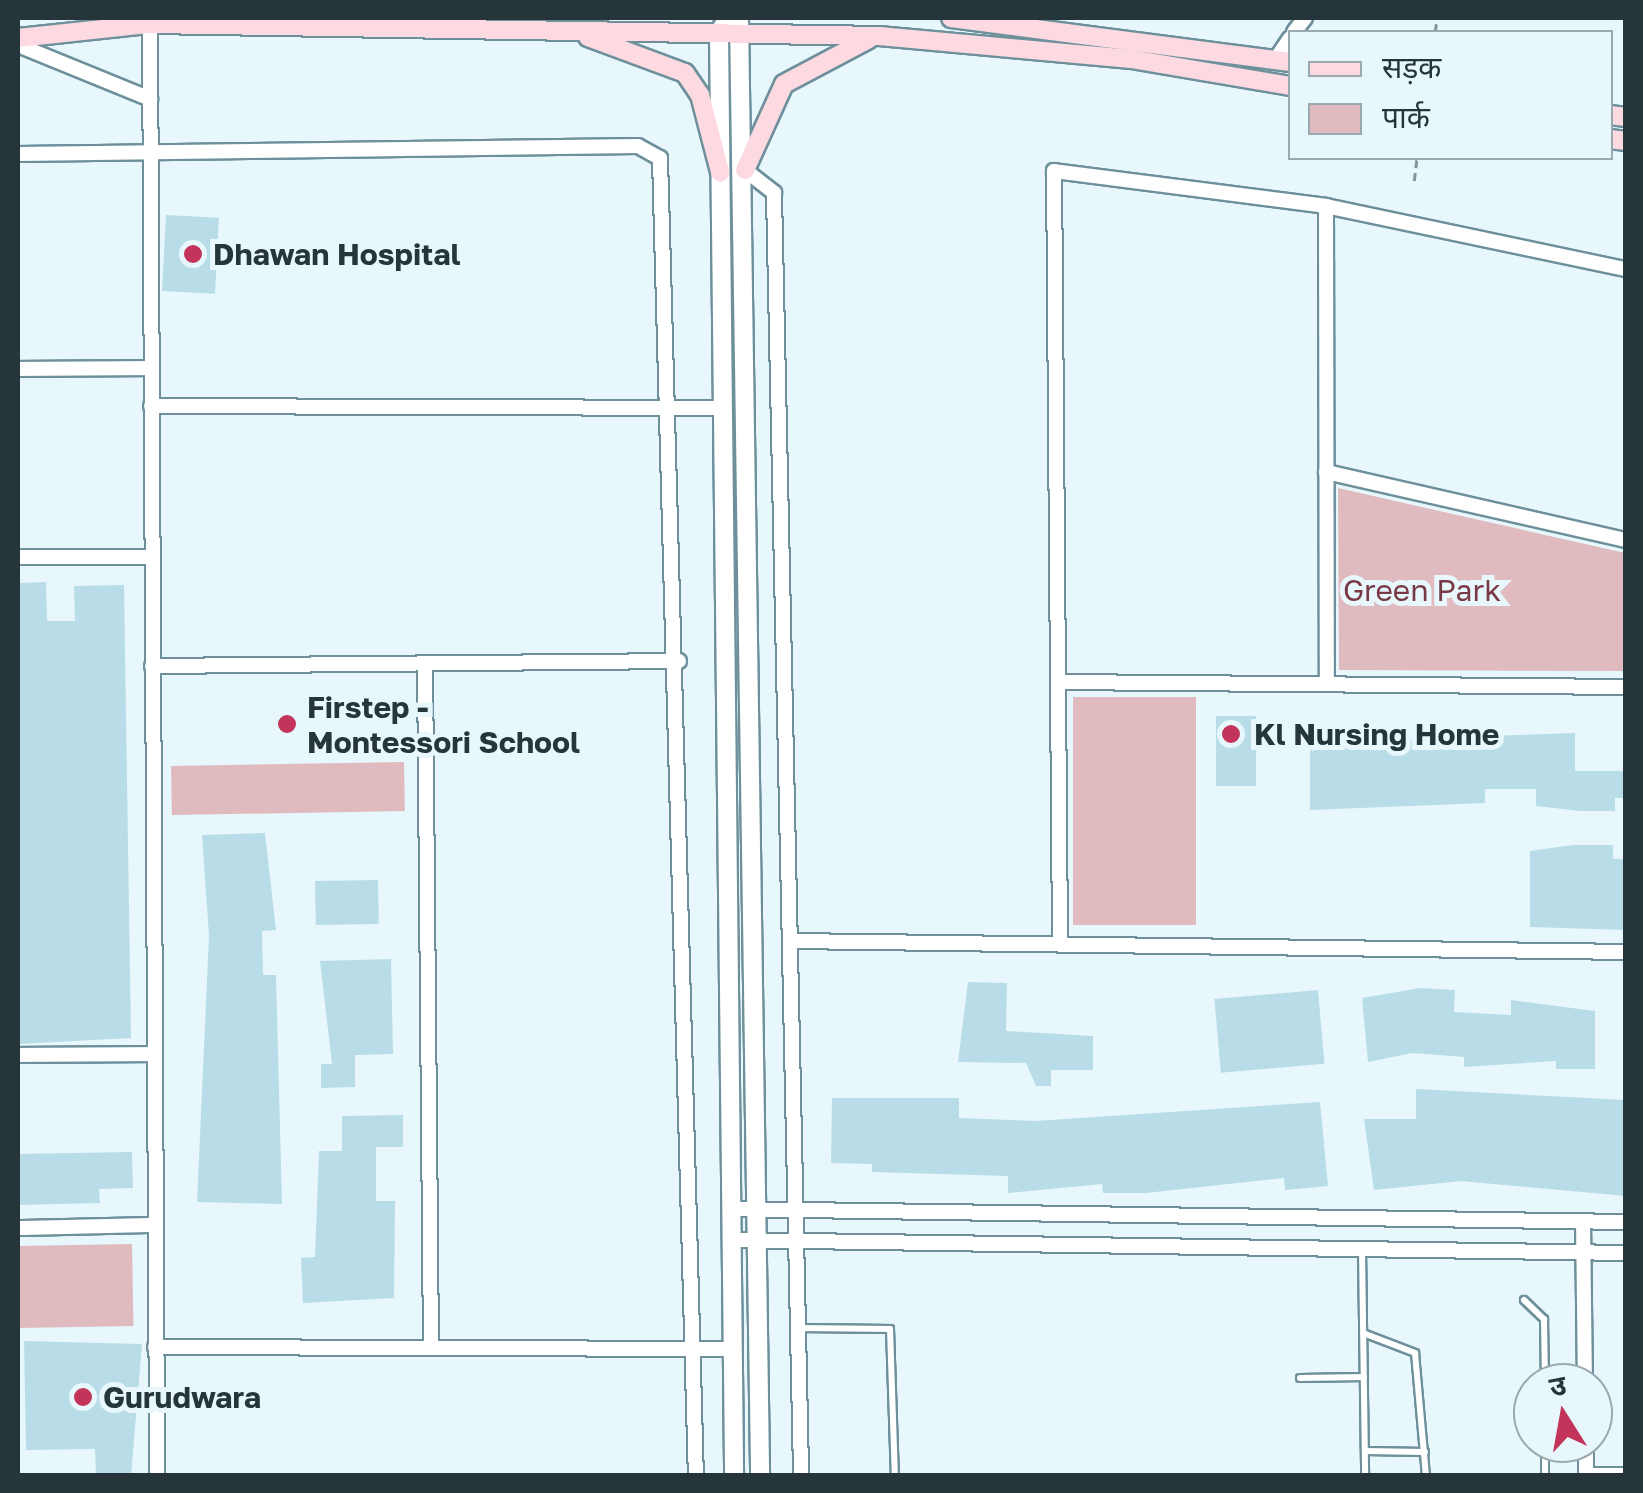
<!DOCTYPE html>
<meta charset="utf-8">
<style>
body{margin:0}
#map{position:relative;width:1643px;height:1493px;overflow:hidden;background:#e8f7fc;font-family:"Golos Text","Noto Sans Devanagari",sans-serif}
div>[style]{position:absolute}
.green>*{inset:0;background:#dfbabf;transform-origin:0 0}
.building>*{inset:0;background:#b8dde8;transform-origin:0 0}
.path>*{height:2.5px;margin-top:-1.25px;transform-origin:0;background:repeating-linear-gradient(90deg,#859498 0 8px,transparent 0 13px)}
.roads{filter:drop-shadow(2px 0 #6d909b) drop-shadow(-2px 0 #6d909b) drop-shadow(0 2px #6d909b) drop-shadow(0 -2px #6d909b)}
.service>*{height:6px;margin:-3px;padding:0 3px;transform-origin:3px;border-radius:3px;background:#fff}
.minor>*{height:14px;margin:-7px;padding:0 7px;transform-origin:7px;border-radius:7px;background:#fff}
.tertiary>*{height:18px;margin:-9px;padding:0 9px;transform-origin:9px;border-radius:9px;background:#fff}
.secondary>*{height:18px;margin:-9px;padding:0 9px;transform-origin:9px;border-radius:9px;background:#fddae1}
.dots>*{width:28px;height:28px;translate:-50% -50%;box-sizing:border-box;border:5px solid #e8f7fc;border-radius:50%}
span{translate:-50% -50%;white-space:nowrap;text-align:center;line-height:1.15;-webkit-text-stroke:10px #e8f7fc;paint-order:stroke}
.poi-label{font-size:30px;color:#263539;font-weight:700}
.left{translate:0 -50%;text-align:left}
.park-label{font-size:30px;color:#793a46}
.frame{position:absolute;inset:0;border:20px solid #263539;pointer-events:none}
.legend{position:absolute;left:1288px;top:30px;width:325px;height:130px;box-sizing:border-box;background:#e8f7fc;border:2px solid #9aa9ae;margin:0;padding:12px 18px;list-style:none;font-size:30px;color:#263539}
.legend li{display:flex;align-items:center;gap:20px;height:50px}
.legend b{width:50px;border:2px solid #9aa9ae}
.north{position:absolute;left:1513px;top:1363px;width:100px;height:100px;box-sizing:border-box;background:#e8f7fc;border:2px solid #9aa9ae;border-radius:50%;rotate:349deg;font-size:28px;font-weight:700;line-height:40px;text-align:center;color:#263539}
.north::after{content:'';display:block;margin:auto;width:35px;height:45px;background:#c3345a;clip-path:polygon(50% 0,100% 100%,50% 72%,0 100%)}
</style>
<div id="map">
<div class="green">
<i style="clip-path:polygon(1338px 488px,1625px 553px,1625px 671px,1339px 670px)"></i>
<i style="left:1073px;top:697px;width:123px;height:228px"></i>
<i style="left:404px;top:762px;width:49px;height:233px;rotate:89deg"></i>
<i style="left:132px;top:1244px;width:82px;height:114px;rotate:89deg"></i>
</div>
<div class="building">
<i style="left:166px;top:215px;width:53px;height:76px;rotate:3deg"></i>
<i style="clip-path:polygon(46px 582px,47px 621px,75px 621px,74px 586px,124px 585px,131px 1038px,18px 1044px,18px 583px)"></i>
<i style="left:1256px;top:716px;width:70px;height:40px;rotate:90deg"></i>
<i style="clip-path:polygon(1310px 724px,1345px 724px,1345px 741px,1575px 733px,1575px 771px,1626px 771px,1626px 798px,1615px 798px,1615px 811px,1580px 811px,1536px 806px,1536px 789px,1485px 789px,1485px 803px,1310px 810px)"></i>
<i style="clip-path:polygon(265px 833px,276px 930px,262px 931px,263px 975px,276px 975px,282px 1204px,197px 1202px,209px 936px,202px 835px)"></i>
<i style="clip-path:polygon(1573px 845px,1613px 845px,1613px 859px,1626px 859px,1626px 930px,1530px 927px,1530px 851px)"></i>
<i style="left:378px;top:880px;width:44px;height:63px;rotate:89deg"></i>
<i style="clip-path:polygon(391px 959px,393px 1054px,355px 1055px,355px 1087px,321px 1088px,321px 1064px,332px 1064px,320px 961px)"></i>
<i style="clip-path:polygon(968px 982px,1007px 983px,1006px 1031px,1093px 1036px,1093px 1070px,1051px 1070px,1051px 1086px,1036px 1086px,1026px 1063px,958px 1062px)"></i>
<i style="clip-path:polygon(1420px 988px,1455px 990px,1454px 1012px,1511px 1015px,1511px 1000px,1595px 1011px,1595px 1069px,1556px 1069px,1556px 1061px,1464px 1067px,1464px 1057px,1412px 1053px,1368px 1062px,1362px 998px)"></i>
<i style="left:1318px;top:990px;width:74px;height:104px;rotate:85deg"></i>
<i style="clip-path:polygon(1416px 1089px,1626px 1100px,1626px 1196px,1461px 1181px,1374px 1190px,1364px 1119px,1416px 1119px)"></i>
<i style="clip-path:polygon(832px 1098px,959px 1098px,959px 1118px,1035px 1121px,1320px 1102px,1328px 1186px,1285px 1190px,1284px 1178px,1146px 1193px,1103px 1193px,1102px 1184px,1008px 1193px,1008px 1176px,872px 1172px,872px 1164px,831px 1163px)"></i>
<i style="clip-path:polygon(403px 1115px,403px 1147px,376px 1147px,376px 1201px,395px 1201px,394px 1298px,303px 1303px,301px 1258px,315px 1257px,319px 1151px,342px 1151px,342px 1116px)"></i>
<i style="clip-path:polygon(132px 1152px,133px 1188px,99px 1189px,100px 1203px,18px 1205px,18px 1154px)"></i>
<i style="clip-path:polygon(24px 1341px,142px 1344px,131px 1476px,96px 1476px,95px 1449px,26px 1450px)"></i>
</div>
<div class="path">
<i style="left:1435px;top:32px;width:14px;rotate:-82deg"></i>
<i style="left:1414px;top:181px;width:23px;rotate:-83deg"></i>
</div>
<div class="roads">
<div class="service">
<i style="left:1362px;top:1250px;width:226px;rotate:89.2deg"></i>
<i style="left:1524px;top:1300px;width:28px;rotate:44deg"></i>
<i style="left:1544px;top:1319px;width:64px;rotate:89.1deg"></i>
<i style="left:800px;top:1328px;width:90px;rotate:0.6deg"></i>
<i style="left:890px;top:1329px;width:147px;rotate:88.1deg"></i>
<i style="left:1363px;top:1333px;width:56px;rotate:21deg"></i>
<i style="left:1415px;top:1353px;width:123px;rotate:84.9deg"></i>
<i style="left:1300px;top:1378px;width:64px;rotate:-0.9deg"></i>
<i style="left:1545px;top:1443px;width:33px;rotate:90deg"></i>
<i style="left:1365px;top:1451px;width:60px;rotate:1deg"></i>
<i style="left:1587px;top:1471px;width:39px"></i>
</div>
<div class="minor">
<i style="left:150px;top:24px;width:1452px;rotate:89.72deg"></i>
<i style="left:1294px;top:32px;width:18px;rotate:-52deg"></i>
<i style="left:18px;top:45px;width:143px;rotate:22.2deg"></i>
<i style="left:1276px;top:59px;width:25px;rotate:-56deg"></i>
<i style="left:18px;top:154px;width:620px;rotate:-0.74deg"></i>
<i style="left:638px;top:146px;width:25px;rotate:29deg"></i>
<i style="left:660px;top:158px;width:1318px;rotate:88.44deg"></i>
<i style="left:745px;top:170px;width:37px;rotate:38deg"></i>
<i style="left:774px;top:193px;width:1283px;rotate:88.79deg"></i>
<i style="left:1326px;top:206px;width:478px;rotate:89.9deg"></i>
<i style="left:18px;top:369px;width:133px;rotate:-0.4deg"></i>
<i style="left:151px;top:406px;width:571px;rotate:0.2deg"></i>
<i style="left:1326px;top:472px;width:308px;rotate:12.8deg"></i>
<i style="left:18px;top:557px;width:134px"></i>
<i style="left:425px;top:663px;width:683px;rotate:89.5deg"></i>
<i style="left:152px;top:666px;width:527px;rotate:-0.54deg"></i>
<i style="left:1058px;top:682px;width:568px;rotate:0.5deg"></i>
<i style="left:791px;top:941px;width:835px;rotate:0.75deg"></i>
<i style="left:1060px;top:944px;width:773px;rotate:-90.44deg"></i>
<i style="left:1054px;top:171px;width:274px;rotate:7.3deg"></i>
<i style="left:1326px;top:206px;width:307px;rotate:11.9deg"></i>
<i style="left:18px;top:1055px;width:137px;rotate:-0.4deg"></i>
<i style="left:730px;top:1209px;width:896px;rotate:0.83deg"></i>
<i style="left:1583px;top:1221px;width:162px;rotate:89.3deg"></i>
<i style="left:18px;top:1228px;width:136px;rotate:-1.3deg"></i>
<i style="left:731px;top:1240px;width:895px;rotate:0.83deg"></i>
<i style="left:155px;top:1347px;width:577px;rotate:0.2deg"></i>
<i style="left:1586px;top:1443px;width:33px;rotate:90deg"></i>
</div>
<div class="tertiary">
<i style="left:728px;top:18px;width:17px;rotate:121deg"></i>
<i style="left:719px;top:33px;width:1443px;rotate:89.4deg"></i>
<i style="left:739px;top:18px;width:1458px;rotate:89.17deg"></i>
</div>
<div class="secondary">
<i style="left:951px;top:18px;width:342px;rotate:7.4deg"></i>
<i style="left:588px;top:37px;width:103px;rotate:20.4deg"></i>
<i style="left:685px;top:73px;width:27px;rotate:56deg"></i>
<i style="left:700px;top:95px;width:80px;rotate:75.4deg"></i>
<i style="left:18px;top:38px;width:133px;rotate:-6.1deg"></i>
<i style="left:150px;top:24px;width:729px;rotate:0.94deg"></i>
<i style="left:879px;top:36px;width:253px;rotate:5.2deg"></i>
<i style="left:1131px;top:59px;width:161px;rotate:9.6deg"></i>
<i style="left:1610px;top:115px;width:16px;rotate:7deg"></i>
<i style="left:1610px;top:139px;width:16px;rotate:7deg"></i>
<i style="left:745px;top:170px;width:94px;rotate:-65.6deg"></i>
<i style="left:784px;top:84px;width:96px;rotate:-27.9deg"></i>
</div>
</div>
<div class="dots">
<i style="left:193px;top:254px;background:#c3345a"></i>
<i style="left:287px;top:724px;background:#c3345a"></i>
<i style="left:1231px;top:734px;background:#c3345a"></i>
<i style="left:83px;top:1397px;background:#c3345a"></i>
</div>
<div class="poi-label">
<span class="left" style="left:213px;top:254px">Dhawan Hospital</span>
<span class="left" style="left:307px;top:724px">Firstep -<br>Montessori School</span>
<span class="left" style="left:1254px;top:734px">Kl Nursing Home</span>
<span class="left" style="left:103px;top:1397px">Gurudwara</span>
</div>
<div class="park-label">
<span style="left:1422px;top:590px">Green Park</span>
</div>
<div class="frame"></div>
<ul class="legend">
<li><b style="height:12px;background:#fddae1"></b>सड़क</li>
<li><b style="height:28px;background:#dfbabf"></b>पार्क</li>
</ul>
<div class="north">उ</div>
</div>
